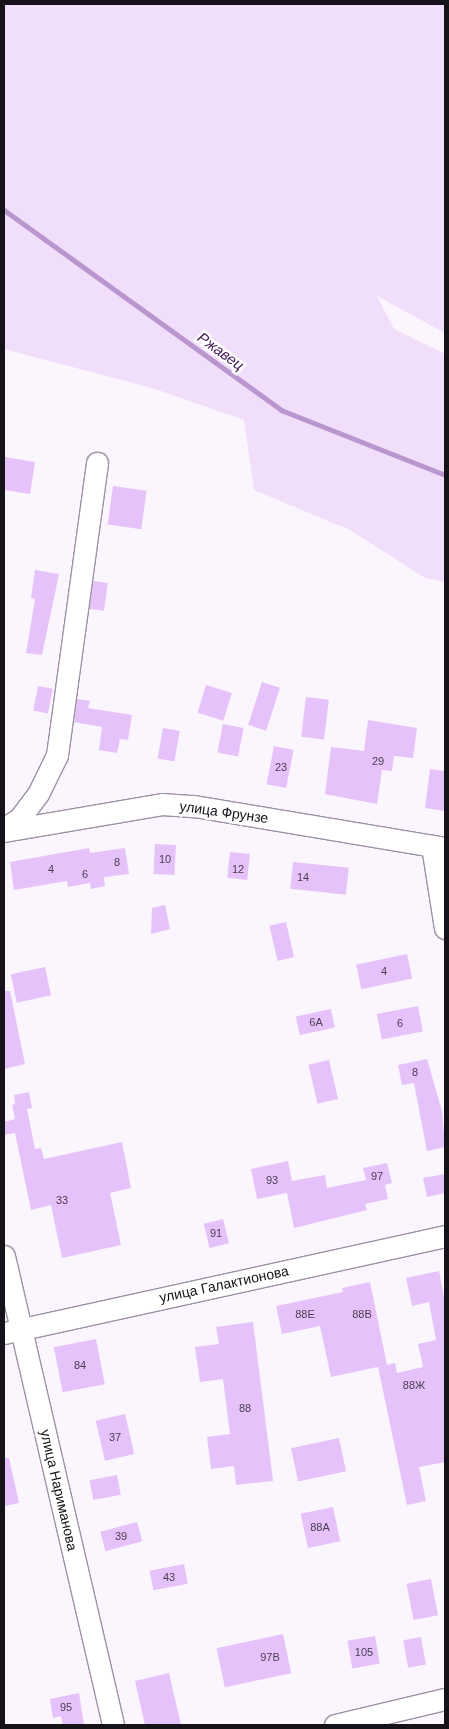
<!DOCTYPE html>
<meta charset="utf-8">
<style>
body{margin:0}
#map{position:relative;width:449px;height:1729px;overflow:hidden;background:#fbf5fe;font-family:Helvetica,sans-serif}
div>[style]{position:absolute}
.green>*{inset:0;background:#f0defa}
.stream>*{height:5px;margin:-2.5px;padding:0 2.5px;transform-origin:2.5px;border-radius:2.5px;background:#b996cd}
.building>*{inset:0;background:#e6c2fb;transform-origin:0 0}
.roads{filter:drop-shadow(1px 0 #9d91a5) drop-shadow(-1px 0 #9d91a5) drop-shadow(0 1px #9d91a5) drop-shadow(0 -1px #9d91a5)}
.minor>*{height:21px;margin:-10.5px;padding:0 10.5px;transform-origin:10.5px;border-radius:10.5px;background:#fff}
span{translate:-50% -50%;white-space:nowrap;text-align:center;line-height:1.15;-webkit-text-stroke:5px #fff;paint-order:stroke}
.number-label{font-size:11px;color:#4a3e52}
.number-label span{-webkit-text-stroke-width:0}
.street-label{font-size:14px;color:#161219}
.water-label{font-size:15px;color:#441859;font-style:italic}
.frame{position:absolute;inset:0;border:5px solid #161219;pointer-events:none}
</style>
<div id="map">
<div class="green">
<i style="clip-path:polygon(4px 4px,445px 4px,445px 333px,377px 296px,394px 329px,445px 354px,445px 582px,425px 578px,350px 530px,254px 490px,244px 420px,152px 388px,4px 349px)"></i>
</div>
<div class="stream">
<i style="left:4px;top:210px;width:342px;rotate:35.8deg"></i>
<i style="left:281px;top:410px;width:176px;rotate:21.6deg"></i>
</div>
<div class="building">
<i style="clip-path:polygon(5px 457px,35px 462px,30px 494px,4px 490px)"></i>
<i style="left:113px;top:486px;width:34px;height:39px;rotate:8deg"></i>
<i style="clip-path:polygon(35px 570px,59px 574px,42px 655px,26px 653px,35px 599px,31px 598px)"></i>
<i style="left:93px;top:581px;width:15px;height:28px;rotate:8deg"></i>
<i style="left:262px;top:682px;width:19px;height:45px;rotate:18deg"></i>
<i style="left:206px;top:685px;width:27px;height:29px;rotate:17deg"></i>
<i style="left:38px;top:686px;width:15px;height:25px;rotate:11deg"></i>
<i style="left:306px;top:697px;width:23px;height:40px;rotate:7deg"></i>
<i style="clip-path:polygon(77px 699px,90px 701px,88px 708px,132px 715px,128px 740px,120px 739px,117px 753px,99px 750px,102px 727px,74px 722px)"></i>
<i style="clip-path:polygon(368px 720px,417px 728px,413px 758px,394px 756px,392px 771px,382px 770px,377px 804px,325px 794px,331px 747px,364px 751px)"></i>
<i style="left:223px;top:724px;width:21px;height:29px;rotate:11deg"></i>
<i style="left:163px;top:728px;width:17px;height:31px;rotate:10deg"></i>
<i style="left:274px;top:746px;width:20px;height:39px;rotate:11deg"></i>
<i style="clip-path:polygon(430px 769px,445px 771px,445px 811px,425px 808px)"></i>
<i style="left:155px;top:844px;width:21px;height:30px;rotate:3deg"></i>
<i style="clip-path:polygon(89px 848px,90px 853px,125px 848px,129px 874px,104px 877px,105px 886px,91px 889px,90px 883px,68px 887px,67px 881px,14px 890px,10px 862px)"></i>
<i style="left:230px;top:852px;width:20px;height:26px;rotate:6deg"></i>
<i style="left:293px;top:862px;width:56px;height:27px;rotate:6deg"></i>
<i style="clip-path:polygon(165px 905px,170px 929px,151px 934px,152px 908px)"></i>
<i style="left:286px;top:922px;width:36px;height:17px;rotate:77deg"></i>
<i style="left:407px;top:954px;width:25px;height:52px;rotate:78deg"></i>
<i style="left:45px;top:967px;width:29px;height:35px;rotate:78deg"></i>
<i style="clip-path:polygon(4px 991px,10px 991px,25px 1064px,4px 1069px)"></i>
<i style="left:418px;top:1006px;width:26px;height:42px;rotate:79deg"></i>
<i style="left:331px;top:1009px;width:19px;height:36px;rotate:78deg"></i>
<i style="clip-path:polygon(427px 1059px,442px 1111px,445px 1147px,427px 1151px,414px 1083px,402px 1085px,398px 1065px)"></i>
<i style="left:329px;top:1060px;width:40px;height:21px;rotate:77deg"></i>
<i style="clip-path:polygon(29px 1092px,32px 1108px,27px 1109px,35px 1149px,41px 1148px,44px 1159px,122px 1142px,131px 1188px,110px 1193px,121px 1245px,62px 1258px,51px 1205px,31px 1210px,15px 1133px,4px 1135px,4px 1122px,15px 1119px,12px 1105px,15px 1104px,14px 1095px)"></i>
<i style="clip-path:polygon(288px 1161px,292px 1181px,325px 1175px,327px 1188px,366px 1180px,363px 1168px,387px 1163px,392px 1183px,385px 1185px,388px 1199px,365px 1204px,367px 1210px,294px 1228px,287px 1193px,257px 1199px,251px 1169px)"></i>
<i style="clip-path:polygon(445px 1174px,445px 1193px,427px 1197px,423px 1178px)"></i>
<i style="left:223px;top:1219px;width:25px;height:20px;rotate:76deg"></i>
<i style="clip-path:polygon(439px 1271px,445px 1302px,445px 1462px,419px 1467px,426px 1501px,407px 1505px,378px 1367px,395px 1363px,397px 1373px,423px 1367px,418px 1344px,436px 1340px,429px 1302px,412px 1306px,406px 1278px)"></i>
<i style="clip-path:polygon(370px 1282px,387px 1365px,331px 1377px,320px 1326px,282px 1334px,276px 1306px,343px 1292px,342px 1288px)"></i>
<i style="clip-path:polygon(253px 1322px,273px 1481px,236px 1485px,234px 1466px,211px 1469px,207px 1437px,230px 1434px,223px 1379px,200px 1382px,195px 1347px,219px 1344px,216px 1327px)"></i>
<i style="left:96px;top:1339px;width:46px;height:43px;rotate:79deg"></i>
<i style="left:125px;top:1414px;width:41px;height:30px;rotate:77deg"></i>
<i style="left:339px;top:1438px;width:34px;height:49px;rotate:78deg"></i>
<i style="clip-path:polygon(4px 1458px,9px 1458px,19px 1503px,4px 1506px)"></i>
<i style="left:117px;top:1475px;width:20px;height:28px;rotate:79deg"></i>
<i style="left:333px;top:1507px;width:35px;height:33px;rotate:78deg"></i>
<i style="left:137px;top:1522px;width:20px;height:38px;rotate:75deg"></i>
<i style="left:184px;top:1564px;width:20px;height:35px;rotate:79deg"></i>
<i style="left:431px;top:1579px;width:37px;height:25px;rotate:79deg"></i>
<i style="left:283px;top:1634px;width:40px;height:68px;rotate:78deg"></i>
<i style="left:375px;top:1636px;width:28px;height:28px;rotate:80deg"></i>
<i style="left:421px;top:1637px;width:28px;height:18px;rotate:80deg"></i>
<i style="clip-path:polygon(169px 1673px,181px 1725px,145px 1725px,135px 1681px)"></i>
<i style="clip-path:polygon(79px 1693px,84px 1725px,63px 1725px,61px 1716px,53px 1718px,50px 1699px)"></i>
</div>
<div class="roads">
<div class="minor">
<i style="left:4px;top:828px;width:17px;rotate:-31deg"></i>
<i style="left:19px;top:819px;width:31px;rotate:-53deg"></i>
<i style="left:38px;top:794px;width:43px;rotate:-64deg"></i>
<i style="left:57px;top:755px;width:295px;rotate:-82.2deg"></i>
<i style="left:4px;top:831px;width:160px;rotate:-9.7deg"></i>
<i style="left:162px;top:804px;width:32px;rotate:4deg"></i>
<i style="left:194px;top:806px;width:254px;rotate:9.5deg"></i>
<i style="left:432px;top:846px;width:83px;rotate:81deg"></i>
<i style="left:4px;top:1256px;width:481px;rotate:76.9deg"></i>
<i style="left:4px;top:1333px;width:452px;rotate:-12.4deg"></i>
<i style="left:335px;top:1725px;width:113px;rotate:-13.3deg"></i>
</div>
</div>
<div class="number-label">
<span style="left:378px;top:761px">29</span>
<span style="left:281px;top:767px">23</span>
<span style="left:165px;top:859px">10</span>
<span style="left:117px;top:862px">8</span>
<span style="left:51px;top:869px">4</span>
<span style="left:238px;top:869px">12</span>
<span style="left:85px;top:874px">6</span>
<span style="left:303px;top:877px">14</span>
<span style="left:384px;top:971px">4</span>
<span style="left:316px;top:1022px">6А</span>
<span style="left:400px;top:1023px">6</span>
<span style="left:415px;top:1072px">8</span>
<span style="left:377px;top:1176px">97</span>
<span style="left:272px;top:1180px">93</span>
<span style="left:62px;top:1200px">33</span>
<span style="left:216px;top:1233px">91</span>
<span style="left:305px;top:1314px">88Е</span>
<span style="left:362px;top:1314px">88В</span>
<span style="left:80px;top:1365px">84</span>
<span style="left:414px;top:1385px">88Ж</span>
<span style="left:245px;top:1408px">88</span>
<span style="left:115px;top:1437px">37</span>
<span style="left:320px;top:1527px">88А</span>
<span style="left:121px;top:1536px">39</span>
<span style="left:169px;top:1577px">43</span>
<span style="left:364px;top:1652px">105</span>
<span style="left:270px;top:1657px">97В</span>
<span style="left:66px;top:1707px">95</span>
</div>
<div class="street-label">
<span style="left:224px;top:812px;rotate:8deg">улица Фрунзе</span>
<span style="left:224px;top:1284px;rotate:-12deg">улица Галактионова</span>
<span style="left:59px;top:1490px;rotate:77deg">улица Нариманова</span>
</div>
<div class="water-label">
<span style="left:221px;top:351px;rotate:36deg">Ржавец</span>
</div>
<div class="frame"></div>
</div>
